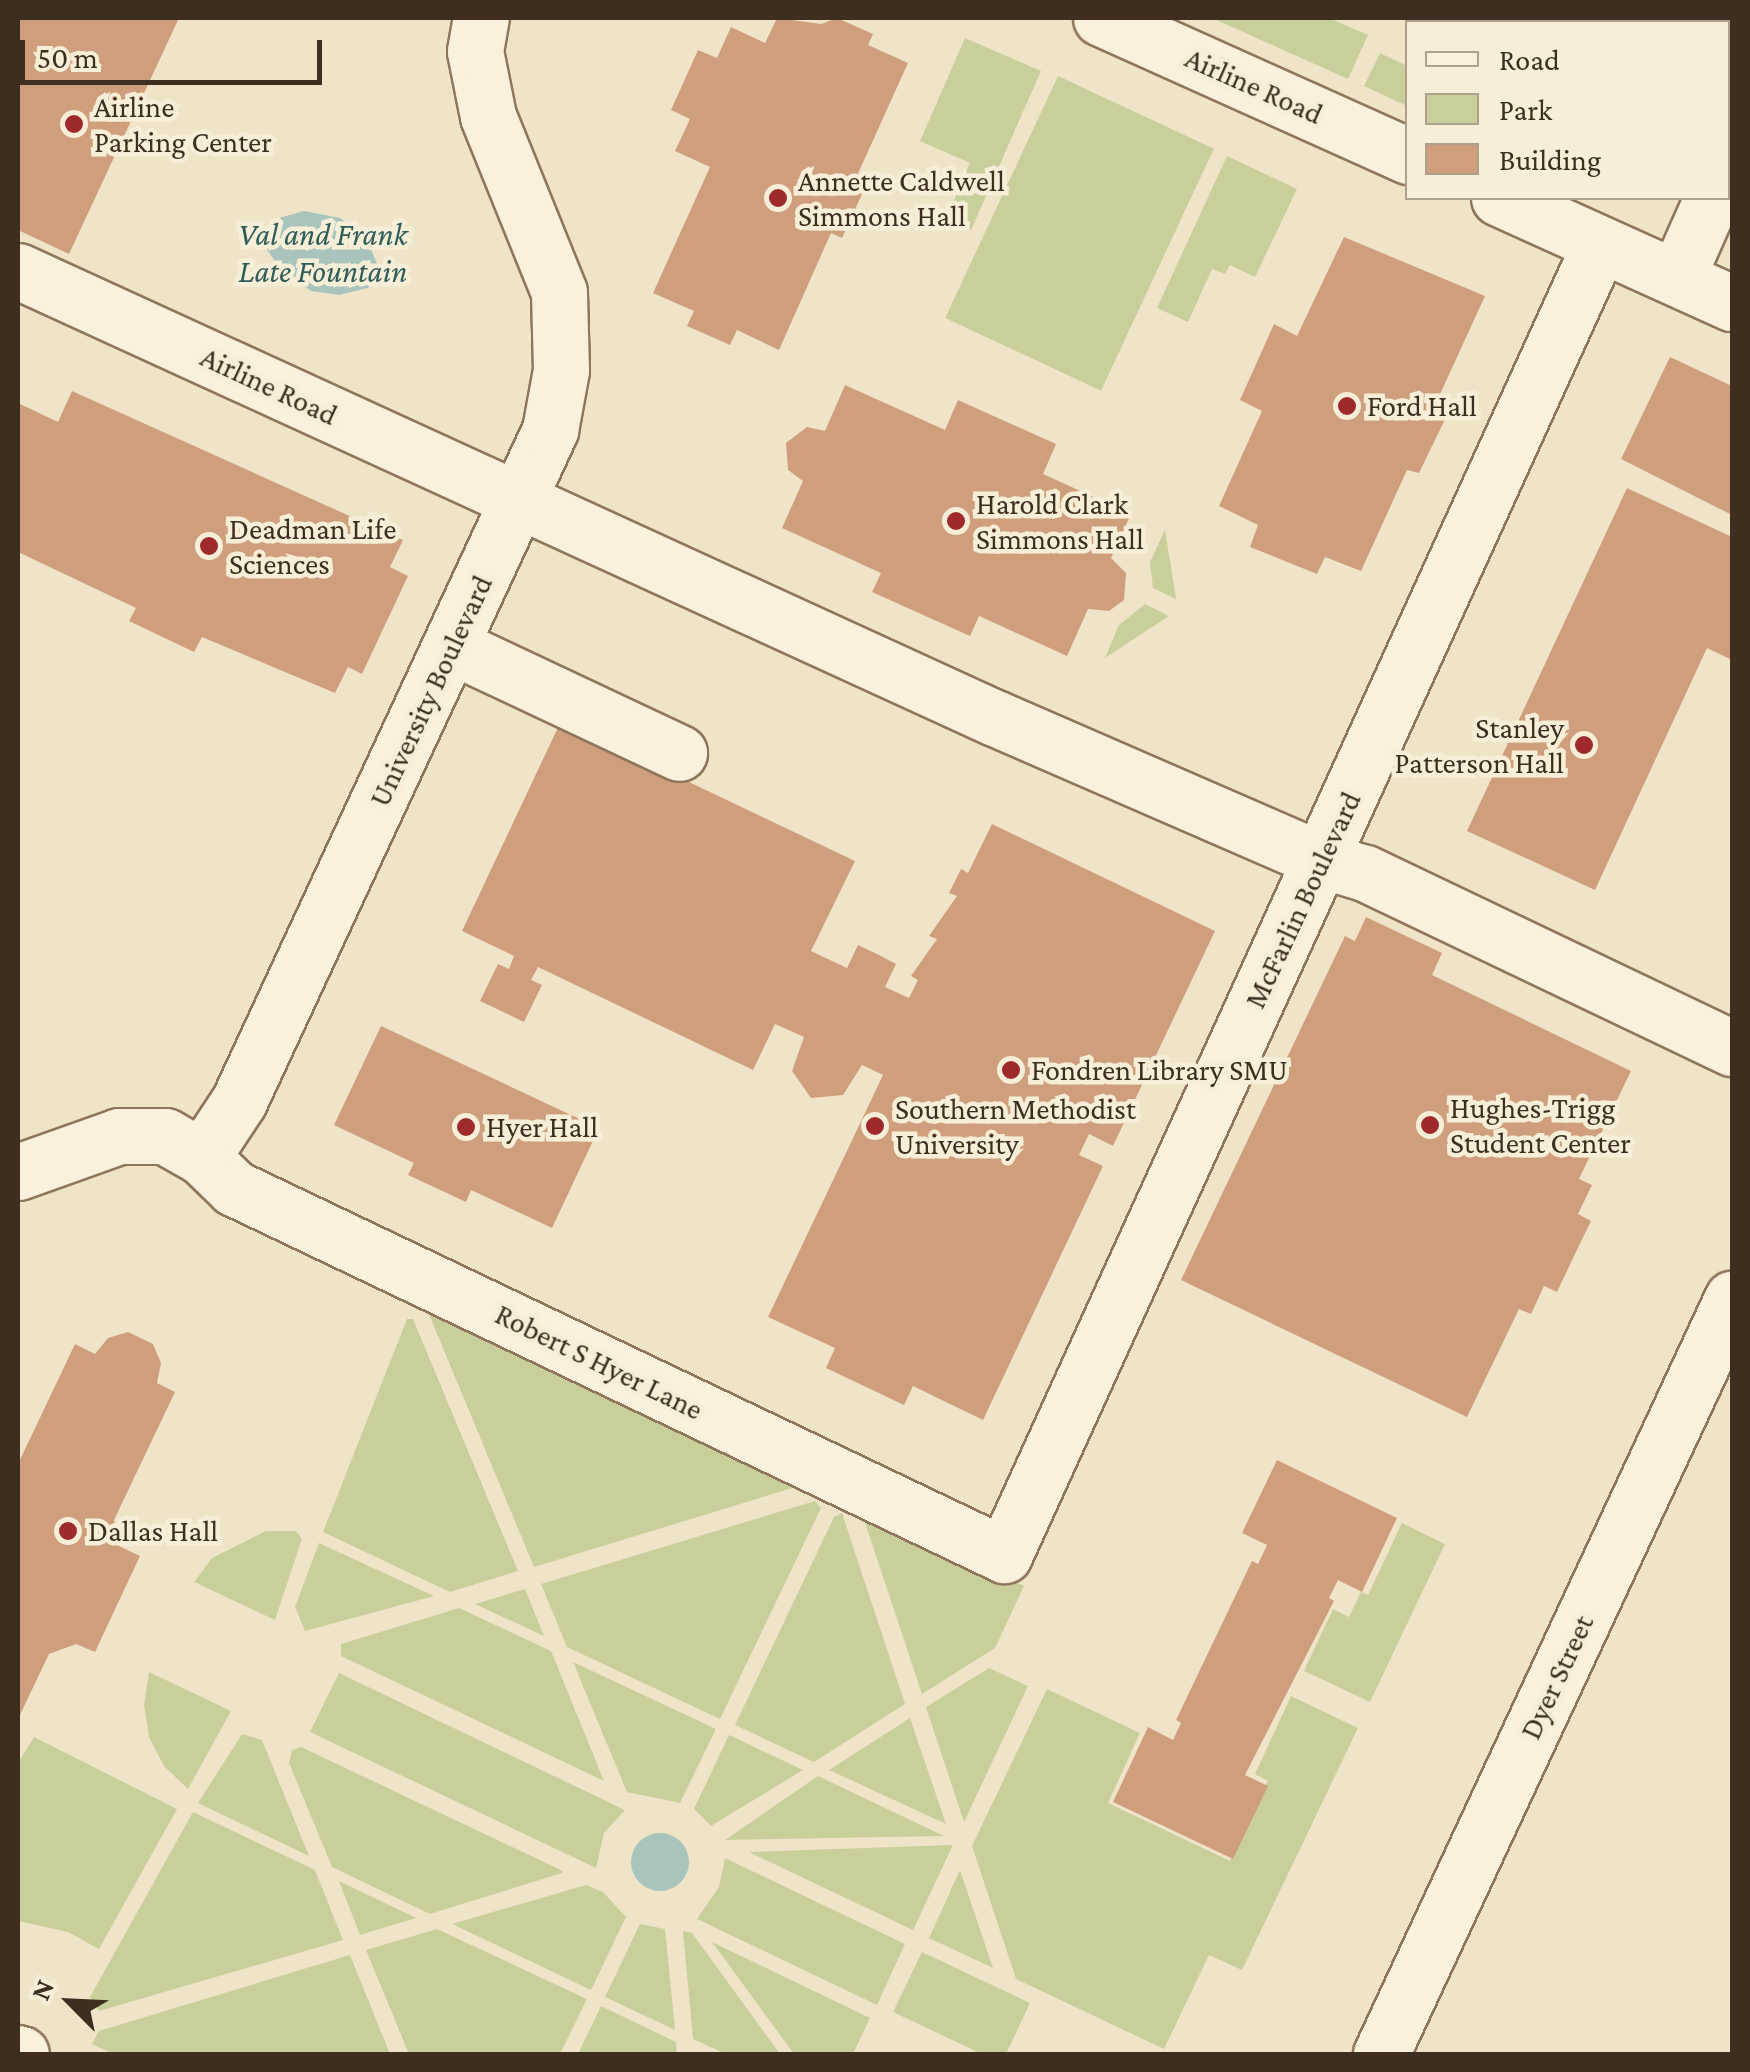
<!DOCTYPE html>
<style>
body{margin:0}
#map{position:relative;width:1750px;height:2072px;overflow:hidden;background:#f0e4c8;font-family:"Crimson Pro",serif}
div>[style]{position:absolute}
.green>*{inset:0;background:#c9cf9b;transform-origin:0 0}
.water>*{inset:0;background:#a9c4bc}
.round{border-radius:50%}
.building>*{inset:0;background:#cf9f7d}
.roads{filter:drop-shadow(2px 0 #8d765c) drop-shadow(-2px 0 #8d765c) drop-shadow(0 2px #8d765c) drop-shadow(0 -2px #8d765c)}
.minor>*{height:55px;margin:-27.5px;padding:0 27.5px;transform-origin:27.5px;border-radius:27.5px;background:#faf1dc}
.dots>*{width:28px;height:28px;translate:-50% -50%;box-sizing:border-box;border:5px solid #f7eed8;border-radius:50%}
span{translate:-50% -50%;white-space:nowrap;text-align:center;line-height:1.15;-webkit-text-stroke:9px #f7eed8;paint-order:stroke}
.street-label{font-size:30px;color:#3d2e20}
.poi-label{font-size:30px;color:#3d2e20}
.left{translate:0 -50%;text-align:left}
.right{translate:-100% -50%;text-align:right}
.water-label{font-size:32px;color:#2f5d5a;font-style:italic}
.frame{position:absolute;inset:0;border:20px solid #3d2e20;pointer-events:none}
.legend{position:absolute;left:1405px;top:20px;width:325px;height:180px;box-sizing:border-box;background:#f7eed8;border:2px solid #ada18e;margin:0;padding:12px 18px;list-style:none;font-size:30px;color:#3d2e20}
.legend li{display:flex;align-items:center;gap:20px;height:50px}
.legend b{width:50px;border:2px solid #ada18e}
.north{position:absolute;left:20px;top:1952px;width:100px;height:100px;-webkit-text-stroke:8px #f7eed8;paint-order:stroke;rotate:294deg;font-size:28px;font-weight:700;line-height:40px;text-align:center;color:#3d2e20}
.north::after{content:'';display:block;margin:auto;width:35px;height:45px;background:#3d2e20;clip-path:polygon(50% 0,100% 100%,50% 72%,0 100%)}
.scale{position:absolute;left:20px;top:40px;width:302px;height:45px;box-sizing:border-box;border:5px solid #3d2e20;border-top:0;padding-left:12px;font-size:30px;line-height:35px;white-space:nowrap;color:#3d2e20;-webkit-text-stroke:8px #f7eed8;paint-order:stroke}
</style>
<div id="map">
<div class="green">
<i style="clip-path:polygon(1212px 18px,1329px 18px,1368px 35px,1348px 79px)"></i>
<i style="clip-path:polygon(965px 38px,1041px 71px,971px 230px,946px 219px,970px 163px,920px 141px)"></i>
<i style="clip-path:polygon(1380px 53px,1407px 66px,1407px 106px,1364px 86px)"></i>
<i style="left:1058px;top:76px;width:172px;height:267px;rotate:25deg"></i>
<i style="clip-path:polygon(1227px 156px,1297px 189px,1255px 277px,1230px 265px,1225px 274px,1212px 269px,1188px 322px,1157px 308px)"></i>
<i style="clip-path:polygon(1165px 530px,1176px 598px,1176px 599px,1153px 588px,1150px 562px)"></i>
<i style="clip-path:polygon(1145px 604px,1169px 616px,1105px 658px,1119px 625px)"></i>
<i style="clip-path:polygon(423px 1300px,809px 1483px,534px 1567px)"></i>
<i style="clip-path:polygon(407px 1319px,413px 1319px,518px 1571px,450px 1592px,323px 1532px)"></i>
<i style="clip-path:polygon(815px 1501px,821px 1508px,720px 1719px,567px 1647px,541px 1584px)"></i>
<i style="clip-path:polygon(860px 1508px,1024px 1586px,995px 1648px,922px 1694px)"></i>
<i style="clip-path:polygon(842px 1513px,905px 1704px,814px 1762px,735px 1725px,834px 1517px)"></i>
<i style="clip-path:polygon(1402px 1523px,1445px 1544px,1370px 1702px,1304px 1671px,1333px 1609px,1349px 1617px,1361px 1592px,1368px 1595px)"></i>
<i style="clip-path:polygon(266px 1531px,296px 1531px,302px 1539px,275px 1620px,194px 1582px,212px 1558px)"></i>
<i style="clip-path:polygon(319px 1543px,434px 1596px,305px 1631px,295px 1607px)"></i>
<i style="clip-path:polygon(525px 1589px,544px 1636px,475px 1604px)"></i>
<i style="clip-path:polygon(459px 1608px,551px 1651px,604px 1781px,341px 1656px,341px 1644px)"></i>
<i style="clip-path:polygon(573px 1662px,716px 1729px,680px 1803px,627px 1792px)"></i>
<i style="clip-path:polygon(989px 1668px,1028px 1686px,964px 1822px,926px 1707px)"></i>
<i style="clip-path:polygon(149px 1672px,231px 1711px,188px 1789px,164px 1766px,149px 1737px,144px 1705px)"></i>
<i style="clip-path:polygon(339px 1673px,625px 1810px,604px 1833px,596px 1868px,310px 1732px)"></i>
<i style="clip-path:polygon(1047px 1689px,1140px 1733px,1108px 1803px,1230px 1861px,1268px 1781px,1255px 1774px,1291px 1696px,1358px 1728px,1242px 1970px,1209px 1955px,1164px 2049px,1016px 1979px,972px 1846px)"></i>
<i style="clip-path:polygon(910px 1718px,946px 1824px,829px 1770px)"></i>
<i style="clip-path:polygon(242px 1734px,262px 1740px,309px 1856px,198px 1803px)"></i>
<i style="clip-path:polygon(729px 1735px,803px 1770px,711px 1826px,694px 1809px)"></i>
<i style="clip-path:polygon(34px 1737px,177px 1809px,99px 1949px,68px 1932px,18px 1921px,18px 1763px)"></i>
<i style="clip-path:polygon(301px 1747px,563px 1871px,562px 1873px,430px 1914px,332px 1867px,289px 1763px,292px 1750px)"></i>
<i style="clip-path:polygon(818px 1776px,944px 1836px,725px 1840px)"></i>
<i style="clip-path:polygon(193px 1812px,315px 1870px,343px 1940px,99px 2011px,90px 1997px)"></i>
<i style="clip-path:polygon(953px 1845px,913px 1930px,749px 1852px)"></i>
<i style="clip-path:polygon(725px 1858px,905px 1944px,877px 2005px,697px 1919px,719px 1887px)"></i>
<i style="clip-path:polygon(960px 1870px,993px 1968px,929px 1938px)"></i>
<i style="clip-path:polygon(339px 1881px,416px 1918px,360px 1935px)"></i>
<i style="clip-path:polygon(586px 1885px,603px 1892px,626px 1917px,591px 1990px,452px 1924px)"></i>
<i style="clip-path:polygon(640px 1924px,665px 1929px,675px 2030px,605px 1997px)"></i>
<i style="clip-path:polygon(437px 1929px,587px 1999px,560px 2054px,409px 2054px,366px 1950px)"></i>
<i style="clip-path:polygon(683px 1931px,692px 1933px,780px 2054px,726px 2054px,693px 2039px)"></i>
<i style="clip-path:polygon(712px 1942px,870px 2018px,853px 2054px,794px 2054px)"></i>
<i style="clip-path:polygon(922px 1952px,1030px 2003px,1006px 2054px,982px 2054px,893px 2012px)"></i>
<i style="clip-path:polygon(350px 1955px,390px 2054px,114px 2054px,92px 2044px,99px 2031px)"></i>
<i style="clip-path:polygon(601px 2006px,676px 2042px,677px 2054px,578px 2054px)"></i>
</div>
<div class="water">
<i style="clip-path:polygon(304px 211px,340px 218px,366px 238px,379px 268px,368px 288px,339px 295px,311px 291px,280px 268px,267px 250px,269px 231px,279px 218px)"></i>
<i class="round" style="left:631px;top:1833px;width:58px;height:58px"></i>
</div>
<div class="building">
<i style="clip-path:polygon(18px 18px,179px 18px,69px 254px,18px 230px)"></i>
<i style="clip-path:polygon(777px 18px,821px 24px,837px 18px,873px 34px,868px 45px,908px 63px,856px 178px,867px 183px,842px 238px,831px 233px,779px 350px,737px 330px,730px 345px,687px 326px,694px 311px,653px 293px,710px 167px,675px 151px,690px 119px,671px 110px,698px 50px,717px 58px,731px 27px,765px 43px)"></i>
<i style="clip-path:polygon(1344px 237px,1485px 296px,1436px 403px,1450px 409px,1419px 473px,1407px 470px,1361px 571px,1325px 557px,1317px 574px,1250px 547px,1258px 525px,1219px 506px,1262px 411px,1240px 400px,1274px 324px,1297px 336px)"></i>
<i style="clip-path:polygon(1670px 357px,1732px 386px,1732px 515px,1621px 459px)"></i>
<i style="clip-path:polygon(845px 385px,945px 430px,958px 400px,1056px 444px,1043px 474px,1131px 514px,1111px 558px,1126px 573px,1124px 600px,1109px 611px,1088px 609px,1067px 656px,979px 616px,970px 636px,872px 592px,881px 573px,782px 528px,803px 481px,788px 470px,786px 443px,807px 427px,825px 431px)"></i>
<i style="clip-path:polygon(72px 391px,403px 540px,390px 567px,408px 576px,362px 674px,348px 667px,335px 693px,202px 637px,194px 652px,129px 621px,136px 608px,18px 552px,18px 403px,58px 422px)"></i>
<i style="clip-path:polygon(1627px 488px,1732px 537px,1732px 660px,1707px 648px,1595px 890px,1467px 831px)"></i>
<i style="clip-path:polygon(561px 721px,855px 861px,811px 951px,847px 968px,858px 945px,879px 955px,896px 964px,885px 987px,909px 998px,918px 980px,911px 976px,937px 939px,929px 936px,957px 896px,949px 893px,961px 869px,968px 873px,992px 824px,1215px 931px,1113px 1146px,1089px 1134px,1079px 1155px,1103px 1166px,983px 1420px,913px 1386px,904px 1405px,826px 1368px,835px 1348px,768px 1317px,883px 1075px,862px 1065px,843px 1095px,811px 1098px,792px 1071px,804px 1037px,775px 1024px,753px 1070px,538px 967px,531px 980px,542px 985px,524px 1022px,480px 1001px,498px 964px,509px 969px,514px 956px,462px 931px)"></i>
<i style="clip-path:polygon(1366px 917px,1442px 953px,1432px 975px,1631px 1071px,1579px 1179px,1592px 1185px,1578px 1214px,1591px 1221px,1575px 1254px,1557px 1292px,1544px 1286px,1531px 1314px,1519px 1309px,1467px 1417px,1181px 1280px,1345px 936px,1355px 941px)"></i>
<i style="clip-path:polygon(381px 1026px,599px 1128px,552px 1228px,471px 1190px,466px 1202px,408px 1175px,414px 1163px,334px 1125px)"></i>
<i style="clip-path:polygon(128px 1332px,153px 1344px,161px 1363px,157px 1383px,175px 1392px,114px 1520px,119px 1546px,140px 1556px,95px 1652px,76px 1644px,49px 1654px,18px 1719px,18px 1464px,75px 1344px,95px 1354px,108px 1338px)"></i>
<i style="clip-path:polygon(1277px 1460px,1397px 1518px,1362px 1592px,1338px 1580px,1329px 1598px,1334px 1601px,1245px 1775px,1268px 1786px,1233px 1859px,1113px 1802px,1148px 1727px,1173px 1740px,1181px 1723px,1176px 1720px,1252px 1561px,1258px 1564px,1267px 1545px,1242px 1533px)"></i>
</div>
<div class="roads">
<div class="minor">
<i style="left:1101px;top:18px;width:337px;rotate:24.2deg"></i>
<i style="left:1728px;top:164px;width:13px;rotate:-72deg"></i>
<i style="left:1499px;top:198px;width:256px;rotate:24.3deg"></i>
<i style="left:18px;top:271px;width:1074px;rotate:24.59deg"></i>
<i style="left:995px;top:718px;width:356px;rotate:23.5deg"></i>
<i style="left:1321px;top:860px;width:46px;rotate:16.5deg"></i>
<i style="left:1365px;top:873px;width:407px;rotate:25.5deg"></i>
<i style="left:1677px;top:277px;width:86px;rotate:-66.1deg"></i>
<i style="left:452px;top:646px;width:251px;rotate:25.2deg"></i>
<i style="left:202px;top:1157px;width:67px;rotate:-56.5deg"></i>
<i style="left:239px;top:1101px;width:740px;rotate:-65.13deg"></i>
<i style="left:550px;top:430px;width:61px;rotate:-79.6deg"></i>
<i style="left:561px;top:370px;width:78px;rotate:-91.5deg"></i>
<i style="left:559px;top:292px;width:190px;rotate:-112deg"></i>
<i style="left:488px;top:116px;width:66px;rotate:-101.3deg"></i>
<i style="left:475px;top:51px;width:34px;rotate:-80deg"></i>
<i style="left:18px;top:1172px;width:107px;rotate:-19.6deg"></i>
<i style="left:119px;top:1136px;width:46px"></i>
<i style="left:165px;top:1136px;width:43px;rotate:29.6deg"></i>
<i style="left:202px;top:1157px;width:45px;rotate:44.1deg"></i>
<i style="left:234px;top:1188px;width:853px;rotate:25.48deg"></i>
<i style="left:1004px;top:1555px;width:1440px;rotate:-65.55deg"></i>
<i style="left:18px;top:2053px;width:3px;rotate:18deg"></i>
<i style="left:1381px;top:2054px;width:833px;rotate:-65.07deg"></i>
</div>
</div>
<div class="dots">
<i style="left:74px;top:124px;background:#9e2a2b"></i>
<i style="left:778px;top:198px;background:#9e2a2b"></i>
<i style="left:1347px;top:406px;background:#9e2a2b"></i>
<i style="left:956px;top:521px;background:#9e2a2b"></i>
<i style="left:209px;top:546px;background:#9e2a2b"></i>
<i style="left:1584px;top:745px;background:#9e2a2b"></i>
<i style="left:1011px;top:1070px;background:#9e2a2b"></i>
<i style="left:1430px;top:1125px;background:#9e2a2b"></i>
<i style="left:875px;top:1126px;background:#9e2a2b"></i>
<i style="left:466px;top:1127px;background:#9e2a2b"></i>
<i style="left:68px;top:1531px;background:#9e2a2b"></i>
</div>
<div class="street-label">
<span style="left:1254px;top:86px;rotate:24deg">Airline Road</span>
<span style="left:269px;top:386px;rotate:25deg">Airline Road</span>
<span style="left:431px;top:691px;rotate:-65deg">University Boulevard</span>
<span style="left:1303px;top:900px;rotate:-65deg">McFarlin Boulevard</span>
<span style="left:599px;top:1362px;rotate:26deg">Robert S Hyer Lane</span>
<span style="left:1557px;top:1677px;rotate:-65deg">Dyer Street</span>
</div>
<div class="poi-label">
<span class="left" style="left:94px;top:124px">Airline<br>Parking Center</span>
<span class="left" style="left:798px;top:198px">Annette Caldwell<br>Simmons Hall</span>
<span class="left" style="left:1367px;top:406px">Ford Hall</span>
<span class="left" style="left:976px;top:521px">Harold Clark<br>Simmons Hall</span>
<span class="left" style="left:229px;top:546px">Deadman Life<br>Sciences</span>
<span class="right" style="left:1564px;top:745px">Stanley<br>Patterson Hall</span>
<span class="left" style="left:1031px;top:1070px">Fondren Library SMU</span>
<span class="left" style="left:1450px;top:1125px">Hughes-Trigg<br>Student Center</span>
<span class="left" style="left:895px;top:1126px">Southern Methodist<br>University</span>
<span class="left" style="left:486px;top:1127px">Hyer Hall</span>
<span class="left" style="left:88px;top:1531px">Dallas Hall</span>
</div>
<div class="water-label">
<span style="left:323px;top:253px">Val and Frank<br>Late Fountain</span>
</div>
<div class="frame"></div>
<ul class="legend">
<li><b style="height:12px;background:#faf1dc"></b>Road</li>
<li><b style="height:28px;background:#c9cf9b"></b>Park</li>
<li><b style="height:28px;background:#cf9f7d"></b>Building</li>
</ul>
<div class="north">N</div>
<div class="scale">50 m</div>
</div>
